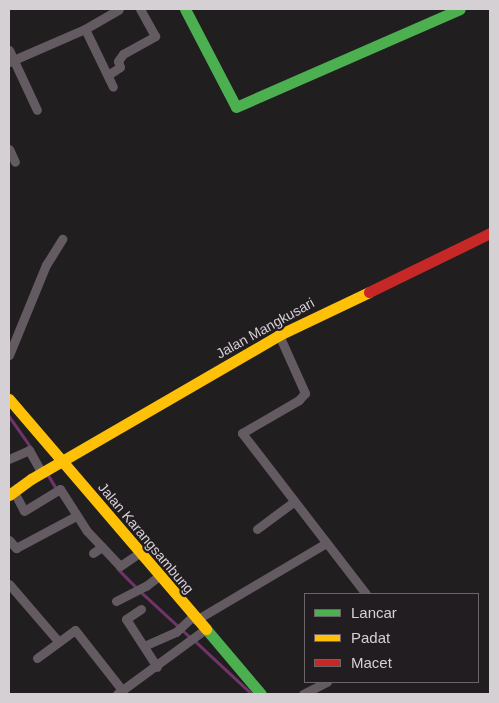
<!DOCTYPE html>
<style>
body{margin:0}
#map{position:relative;width:499px;height:703px;overflow:hidden;background:#211e20;font-family:Helvetica,sans-serif}
div>[style]{position:absolute}
.stream>*{height:2.5px;margin:-1.25px;padding:0 1.25px;transform-origin:1.25px;border-radius:1.25px;background:#703468}
.street>*{height:9px;margin:-4.5px;padding:0 4.5px;transform-origin:4.5px;border-radius:4.5px;background:#645b62}
.fast>*{height:11px;margin:-5.5px;padding:0 5.5px;transform-origin:5.5px;border-radius:5.5px;background:#4caf50}
.slow>*{height:11px;margin:-5.5px;padding:0 5.5px;transform-origin:5.5px;border-radius:5.5px;background:#ffc107}
.jam>*{height:11px;margin:-5.5px;padding:0 5.5px;transform-origin:5.5px;border-radius:5.5px;background:#c62828}
span{translate:-50% -50%;white-space:nowrap;text-align:center;line-height:1.15;-webkit-text-stroke:4.5px #221d21;paint-order:stroke}
.street-label{font-size:14px;color:#d4d0d4}
.frame{position:absolute;inset:0;border:10px solid #d4d0d4;pointer-events:none}
.legend{position:absolute;left:304px;top:593px;width:175px;height:90px;box-sizing:border-box;background:#221d21;border:1px solid #696569;margin:0;padding:6px 9px;list-style:none;font-size:15px;color:#d4d0d4}
.legend li{display:flex;align-items:center;gap:10px;height:25px}
.legend b{width:25px;border:1px solid #696569}
</style>
<div id="map">
<div class="stream">
<i style="left:9px;top:416px;width:38px;rotate:55deg"></i>
<i style="left:47px;top:473px;width:17px;rotate:59deg"></i>
<i style="left:118px;top:569px;width:27px;rotate:45deg"></i>
<i style="left:141px;top:592px;width:67px;rotate:42.6deg"></i>
<i style="left:195px;top:641px;width:78px;rotate:42.9deg"></i>
</div>
<div class="street">
<i style="left:85px;top:29px;width:39px;rotate:-30deg"></i>
<i style="left:9px;top:50px;width:66px;rotate:65deg"></i>
<i style="left:9px;top:62px;width:83px;rotate:-23.5deg"></i>
<i style="left:85px;top:29px;width:64px;rotate:64.2deg"></i>
<i style="left:108px;top:75px;width:14px;rotate:-34deg"></i>
<i style="left:120px;top:67px;width:6px;rotate:-108deg"></i>
<i style="left:118px;top:61px;width:9px;rotate:-54deg"></i>
<i style="left:123px;top:54px;width:37px;rotate:-29deg"></i>
<i style="left:155px;top:36px;width:31px;rotate:-119deg"></i>
<i style="left:9px;top:149px;width:14px;rotate:65deg"></i>
<i style="left:279px;top:335px;width:64px;rotate:65.9deg"></i>
<i style="left:305px;top:393px;width:9px;rotate:131deg"></i>
<i style="left:299px;top:400px;width:66px;rotate:149.9deg"></i>
<i style="left:242px;top:433px;width:203px;rotate:52.4deg"></i>
<i style="left:9px;top:355px;width:97px;rotate:-67.7deg"></i>
<i style="left:46px;top:265px;width:31px;rotate:-58deg"></i>
<i style="left:9px;top:459px;width:22px;rotate:-24deg"></i>
<i style="left:29px;top:450px;width:26px;rotate:61deg"></i>
<i style="left:14px;top:492px;width:21px;rotate:62deg"></i>
<i style="left:24px;top:511px;width:42px;rotate:-31.4deg"></i>
<i style="left:60px;top:489px;width:50px;rotate:57.3deg"></i>
<i style="left:87px;top:531px;width:48px;rotate:46.7deg"></i>
<i style="left:120px;top:566px;width:23px;rotate:-34deg"></i>
<i style="left:257px;top:529px;width:44px;rotate:-36.6deg"></i>
<i style="left:9px;top:540px;width:11px;rotate:49deg"></i>
<i style="left:16px;top:548px;width:68px;rotate:-28.1deg"></i>
<i style="left:93px;top:553px;width:11px;rotate:-34deg"></i>
<i style="left:9px;top:584px;width:75px;rotate:49.3deg"></i>
<i style="left:116px;top:601px;width:34px;rotate:-27deg"></i>
<i style="left:146px;top:586px;width:16px;rotate:-38deg"></i>
<i style="left:141px;top:609px;width:18px;rotate:146deg"></i>
<i style="left:126px;top:619px;width:57px;rotate:57.1deg"></i>
<i style="left:196px;top:620px;width:151px;rotate:-30.6deg"></i>
<i style="left:144px;top:646px;width:35px;rotate:-24deg"></i>
<i style="left:176px;top:632px;width:23px;rotate:-43deg"></i>
<i style="left:37px;top:658px;width:47px;rotate:-36.4deg"></i>
<i style="left:75px;top:630px;width:76px;rotate:51.9deg"></i>
<i style="left:117px;top:694px;width:108px;rotate:-36.3deg"></i>
<i style="left:303px;top:694px;width:27px;rotate:-27deg"></i>
</div>
<div class="fast">
<i style="left:185px;top:9px;width:110px;rotate:62.5deg"></i>
<i style="left:236px;top:107px;width:244px;rotate:-23.6deg"></i>
<i style="left:206px;top:629px;width:85px;rotate:49.8deg"></i>
</div>
<div class="slow">
<i style="left:9px;top:399px;width:303px;rotate:49.4deg"></i>
<i style="left:9px;top:495px;width:27px;rotate:-36deg"></i>
<i style="left:31px;top:479px;width:287px;rotate:-30.1deg"></i>
<i style="left:279px;top:335px;width:100px;rotate:-25.5deg"></i>
</div>
<div class="jam">
<i style="left:369px;top:292px;width:135px;rotate:-26deg"></i>
</div>
<div class="street-label">
<span style="left:265px;top:328px;rotate:-29deg">Jalan Mangkusari</span>
<span style="left:146px;top:538px;rotate:50deg">Jalan Karangsambung</span>
</div>
<div class="frame"></div>
<ul class="legend">
<li><b style="height:6px;background:#4caf50"></b>Lancar</li>
<li><b style="height:6px;background:#ffc107"></b>Padat</li>
<li><b style="height:6px;background:#c62828"></b>Macet</li>
</ul>
</div>
